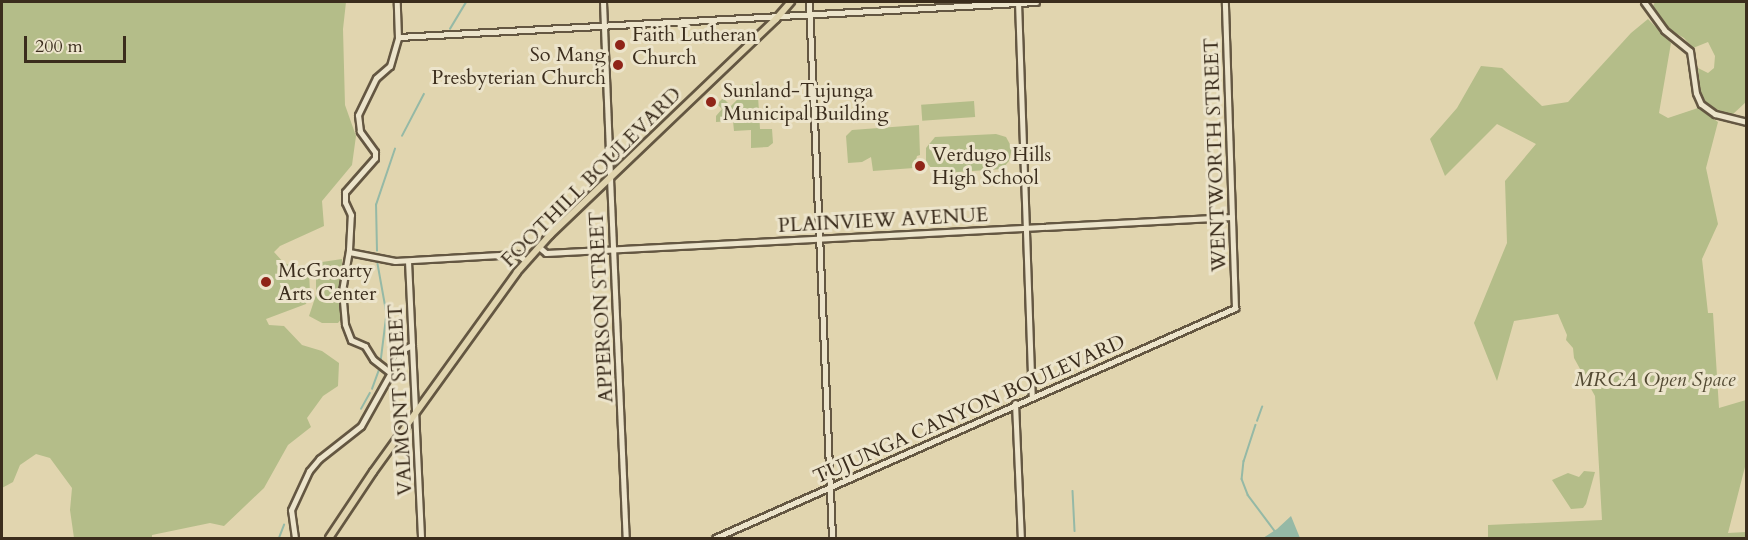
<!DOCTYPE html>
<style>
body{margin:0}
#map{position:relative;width:1748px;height:540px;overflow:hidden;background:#e1d5af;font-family:Cardo,serif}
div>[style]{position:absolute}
.green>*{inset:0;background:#b4bd89;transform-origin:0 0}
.water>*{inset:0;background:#95b9a6}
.stream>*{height:1.5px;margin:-0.75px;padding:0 0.75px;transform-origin:0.75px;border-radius:0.75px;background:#95b9a6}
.roads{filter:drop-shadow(2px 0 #645742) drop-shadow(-2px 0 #645742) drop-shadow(0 2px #645742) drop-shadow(0 -2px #645742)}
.tertiary>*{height:5px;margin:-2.5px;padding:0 2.5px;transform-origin:2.5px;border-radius:2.5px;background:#ece4cb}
.secondary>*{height:5px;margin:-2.5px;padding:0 2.5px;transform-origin:2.5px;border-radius:2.5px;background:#ece4cb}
.primary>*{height:6px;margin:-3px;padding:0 3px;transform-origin:3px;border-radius:3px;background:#e1d5af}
.dots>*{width:16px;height:16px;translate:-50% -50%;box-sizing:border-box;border:3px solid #ece4cb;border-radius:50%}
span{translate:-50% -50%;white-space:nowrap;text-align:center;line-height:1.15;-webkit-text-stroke:6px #ece4cb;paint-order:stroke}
.poi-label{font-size:20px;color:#3b2d1d}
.left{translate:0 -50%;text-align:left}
.right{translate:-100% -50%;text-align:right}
.street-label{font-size:20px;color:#3b2d1d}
.park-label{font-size:20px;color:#534a33;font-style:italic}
.frame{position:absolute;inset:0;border:3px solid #3b2d1d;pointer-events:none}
.scale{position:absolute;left:24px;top:36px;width:102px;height:27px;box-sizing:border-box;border:3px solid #3b2d1d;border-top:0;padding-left:8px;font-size:18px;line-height:21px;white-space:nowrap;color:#3b2d1d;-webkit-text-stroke:4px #ece4cb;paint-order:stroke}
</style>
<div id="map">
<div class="green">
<i style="clip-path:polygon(2px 2px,346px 2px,343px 29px,345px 105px,356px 136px,352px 165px,322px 201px,324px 226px,280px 246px,274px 252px,284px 263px,309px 271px,310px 293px,306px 304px,266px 319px,269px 325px,284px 326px,302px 345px,322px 351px,339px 363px,338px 386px,323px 396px,307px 418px,311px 427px,288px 445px,264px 488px,224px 526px,210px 523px,152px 535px,152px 538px,74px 538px,70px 510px,72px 488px,50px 458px,36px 454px,20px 465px,13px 482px,2px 488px)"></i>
<i style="clip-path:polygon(1655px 2px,1746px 2px,1746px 102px,1732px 115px,1710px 107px,1701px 96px,1698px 68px,1708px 73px,1714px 68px,1715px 56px,1708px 42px,1693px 48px,1684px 38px,1667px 28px,1653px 6px)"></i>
<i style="clip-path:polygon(1648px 19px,1671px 43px,1659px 113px,1668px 118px,1698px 108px,1718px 122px,1706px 168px,1718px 224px,1702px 259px,1708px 313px,1713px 313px,1719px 408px,1746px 400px,1746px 463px,1728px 533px,1746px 532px,1746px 538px,1488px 538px,1488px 525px,1602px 520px,1595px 396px,1574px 358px,1573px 348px,1566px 340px,1567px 335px,1558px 314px,1514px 321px,1497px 381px,1474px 323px,1507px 243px,1505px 181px,1536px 144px,1497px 124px,1445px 176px,1430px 139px,1457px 108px,1481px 66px,1502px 68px,1542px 106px,1568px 102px,1631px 33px)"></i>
<i style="clip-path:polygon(757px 79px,760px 129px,772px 129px,773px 143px,768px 147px,751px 148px,751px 130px,734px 131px,733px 121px,716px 122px,716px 116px,722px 109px,717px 104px,723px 98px,731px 106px)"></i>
<i style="left:974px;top:101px;width:16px;height:53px;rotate:86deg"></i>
<i style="clip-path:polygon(919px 125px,920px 155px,917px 156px,914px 168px,873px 171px,871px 157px,862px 162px,848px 163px,846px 136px,852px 130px)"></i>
<i style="clip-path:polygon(996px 134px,1006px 137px,1012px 148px,1009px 161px,1002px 169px,943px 173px,933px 170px,926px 162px,926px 148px,935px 137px)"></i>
<i style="clip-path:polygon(342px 259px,342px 318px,338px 323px,322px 323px,309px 316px,316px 295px,316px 270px,322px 262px)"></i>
<i style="clip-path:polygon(1584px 471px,1595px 472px,1586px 504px,1583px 508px,1571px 509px,1552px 480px,1568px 473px,1579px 477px)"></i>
</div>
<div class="water">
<i style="clip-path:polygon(1291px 516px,1300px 538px,1263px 538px,1277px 529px)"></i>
</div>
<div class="stream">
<i style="left:450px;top:29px;width:31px;rotate:-59deg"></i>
<i style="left:402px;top:136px;width:47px;rotate:-62.4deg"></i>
<i style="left:377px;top:251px;width:46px;rotate:-91.2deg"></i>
<i style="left:376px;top:205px;width:59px;rotate:-71.3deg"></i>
<i style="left:378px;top:264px;width:51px;rotate:79.8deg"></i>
<i style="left:387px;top:314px;width:48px;rotate:97.1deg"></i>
<i style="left:372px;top:389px;width:20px;rotate:-70deg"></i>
<i style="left:361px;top:409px;width:18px;rotate:-61deg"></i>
<i style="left:1257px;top:421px;width:15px;rotate:-70deg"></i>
<i style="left:1256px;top:425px;width:38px;rotate:108deg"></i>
<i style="left:1244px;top:461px;width:18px;rotate:96deg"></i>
<i style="left:1242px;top:479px;width:17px;rotate:69deg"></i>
<i style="left:1248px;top:495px;width:45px;rotate:53.1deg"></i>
<i style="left:1073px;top:491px;width:40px;rotate:87.1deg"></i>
<i style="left:279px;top:538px;width:14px;rotate:-69deg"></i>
</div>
<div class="roads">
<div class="tertiary">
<i style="left:603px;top:2px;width:176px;rotate:87.7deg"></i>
<i style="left:809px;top:2px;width:536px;rotate:87.54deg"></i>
<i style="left:1018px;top:2px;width:395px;rotate:88deg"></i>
<i style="left:1644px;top:2px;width:34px;rotate:54deg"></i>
<i style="left:1664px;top:30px;width:33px;rotate:39deg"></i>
<i style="left:1690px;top:51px;width:42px;rotate:81.9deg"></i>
<i style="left:1696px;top:93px;width:12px;rotate:66deg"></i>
<i style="left:1701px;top:104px;width:17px;rotate:36deg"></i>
<i style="left:1715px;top:114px;width:32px;rotate:14deg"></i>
<i style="left:398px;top:37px;width:639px;rotate:-3.14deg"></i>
<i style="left:539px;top:247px;width:9px;rotate:41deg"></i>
<i style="left:546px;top:253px;width:687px;rotate:-3deg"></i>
<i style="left:349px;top:252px;width:47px;rotate:11.1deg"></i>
<i style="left:395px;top:261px;width:122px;rotate:-3.3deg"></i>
<i style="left:517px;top:254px;width:11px;rotate:38deg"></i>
<i style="left:408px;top:261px;width:277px;rotate:87.3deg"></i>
<i style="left:392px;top:374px;width:24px;rotate:-142deg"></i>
<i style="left:373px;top:359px;width:15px;rotate:-122deg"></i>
<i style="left:365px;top:346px;width:15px;rotate:-157deg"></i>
<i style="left:351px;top:340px;width:17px;rotate:-111deg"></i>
<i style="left:345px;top:324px;width:33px;rotate:-95deg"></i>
<i style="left:342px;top:291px;width:42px;rotate:-80.3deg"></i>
<i style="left:349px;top:250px;width:35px;rotate:-87deg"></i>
<i style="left:351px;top:215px;width:14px;rotate:-115deg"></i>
<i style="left:345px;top:202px;width:10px;rotate:-90deg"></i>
<i style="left:345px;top:192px;width:45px;rotate:-48.6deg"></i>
<i style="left:375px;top:158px;width:6px;rotate:-90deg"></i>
<i style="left:375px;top:152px;width:26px;rotate:-126deg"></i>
<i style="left:360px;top:131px;width:16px;rotate:-97deg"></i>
<i style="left:358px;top:115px;width:41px;rotate:-64.1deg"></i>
<i style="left:376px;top:78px;width:18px;rotate:-41deg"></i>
<i style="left:390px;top:66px;width:29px;rotate:-74deg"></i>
<i style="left:398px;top:38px;width:36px;rotate:-92deg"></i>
<i style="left:1015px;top:403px;width:135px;rotate:87.5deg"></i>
<i style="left:295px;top:538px;width:28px;rotate:-98deg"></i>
<i style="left:291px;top:510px;width:43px;rotate:-65.2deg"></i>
<i style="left:309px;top:471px;width:16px;rotate:-50deg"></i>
<i style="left:319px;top:459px;width:53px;rotate:-38.2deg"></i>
<i style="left:361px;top:426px;width:88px;rotate:-60.8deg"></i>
<i style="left:404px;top:349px;width:9px;rotate:-27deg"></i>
<i style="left:715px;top:538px;width:569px;rotate:-23.86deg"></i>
<i style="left:1235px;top:308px;width:306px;rotate:-91.9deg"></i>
</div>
<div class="secondary">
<i style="left:610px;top:178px;width:360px;rotate:87.5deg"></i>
</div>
<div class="primary">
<i style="left:329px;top:538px;width:79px;rotate:-56.3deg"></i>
<i style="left:373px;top:472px;width:246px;rotate:-54.2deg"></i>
<i style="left:517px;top:272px;width:50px;rotate:-48.3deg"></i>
<i style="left:550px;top:235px;width:313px;rotate:-43.7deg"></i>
<i style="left:776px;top:19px;width:23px;rotate:-49deg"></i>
</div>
</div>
<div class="dots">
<i style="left:620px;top:45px;background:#8f2418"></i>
<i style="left:618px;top:65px;background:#8f2418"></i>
<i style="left:711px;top:102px;background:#8f2418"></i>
<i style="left:920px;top:166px;background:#8f2418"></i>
<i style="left:266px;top:282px;background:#8f2418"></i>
</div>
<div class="poi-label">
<span class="left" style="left:632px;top:46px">Faith Lutheran<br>Church</span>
<span class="right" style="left:606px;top:66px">So Mang<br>Presbyterian Church</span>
<span class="left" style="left:723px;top:102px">Sunland-Tujunga<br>Municipal Building</span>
<span class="left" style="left:932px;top:166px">Verdugo Hills<br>High School</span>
<span class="left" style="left:278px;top:282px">McGroarty<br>Arts Center</span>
</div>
<div class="street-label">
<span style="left:1215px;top:155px;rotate:-92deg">WENTWORTH STREET</span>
<span style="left:591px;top:177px;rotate:-45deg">FOOTHILL BOULEVARD</span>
<span style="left:883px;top:220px;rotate:-3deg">PLAINVIEW AVENUE</span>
<span style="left:601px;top:307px;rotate:-93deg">APPERSON STREET</span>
<span style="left:400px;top:400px;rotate:-93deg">VALMONT STREET</span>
<span style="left:969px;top:409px;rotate:-24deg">TUJUNGA CANYON BOULEVARD</span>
</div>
<div class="park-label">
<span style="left:1655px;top:379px">MRCA Open Space</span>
</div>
<div class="frame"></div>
<div class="scale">200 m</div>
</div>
